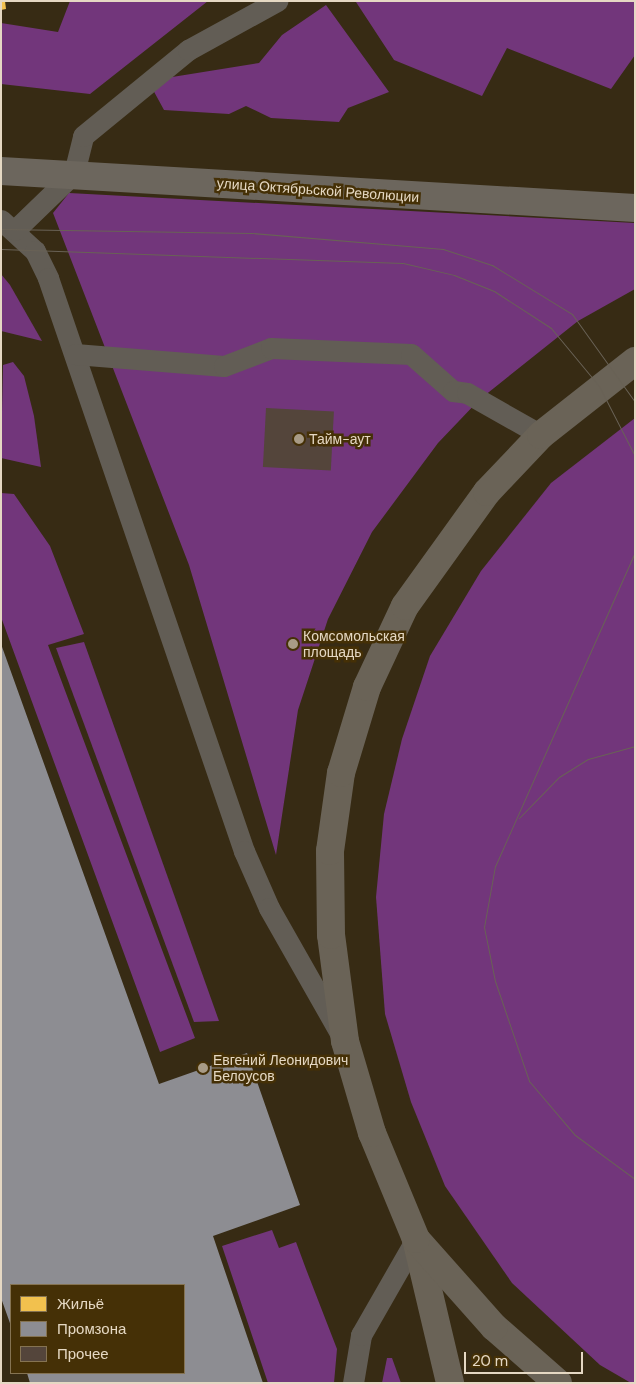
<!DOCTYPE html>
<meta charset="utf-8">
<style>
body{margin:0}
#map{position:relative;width:636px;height:1384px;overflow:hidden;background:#372b14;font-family:"DM Sans",sans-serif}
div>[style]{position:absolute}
.green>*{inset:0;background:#72367b}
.homes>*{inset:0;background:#f2c14e}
.industry>*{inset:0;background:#8d8d92}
.building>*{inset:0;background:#54453b;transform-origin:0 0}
.lane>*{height:21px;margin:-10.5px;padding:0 10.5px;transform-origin:10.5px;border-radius:10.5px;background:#625d55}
.secondary>*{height:28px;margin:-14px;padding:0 14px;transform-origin:14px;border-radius:14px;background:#6c665d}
.primary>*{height:28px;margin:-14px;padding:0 14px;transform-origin:14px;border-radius:14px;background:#6a6357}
.tram>*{height:1px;margin:-0.5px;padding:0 0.5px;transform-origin:0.5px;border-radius:0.5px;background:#696256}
.dots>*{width:14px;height:14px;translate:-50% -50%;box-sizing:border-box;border:2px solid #453006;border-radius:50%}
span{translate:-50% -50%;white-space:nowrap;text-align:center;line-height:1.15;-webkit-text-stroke:5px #453006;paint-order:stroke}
.street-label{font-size:14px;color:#e5d8c3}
.poi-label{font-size:14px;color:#e5d8c3}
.left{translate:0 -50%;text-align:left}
.frame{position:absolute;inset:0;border:2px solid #e5d8c3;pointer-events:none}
.legend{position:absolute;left:10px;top:1284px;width:175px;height:90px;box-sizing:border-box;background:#453006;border:1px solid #857352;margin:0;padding:6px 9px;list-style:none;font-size:15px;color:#e5d8c3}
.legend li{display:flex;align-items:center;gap:10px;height:25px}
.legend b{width:25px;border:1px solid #857352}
.scale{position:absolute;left:464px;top:1352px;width:119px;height:22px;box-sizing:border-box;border:2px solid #e5d8c3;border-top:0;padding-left:6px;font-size:15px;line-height:18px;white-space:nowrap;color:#e5d8c3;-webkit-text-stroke:4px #453006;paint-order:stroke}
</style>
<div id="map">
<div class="green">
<i style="clip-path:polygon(70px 1px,208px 1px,90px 94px,1px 84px,1px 23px,58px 32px)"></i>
<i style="clip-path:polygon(635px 1px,635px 55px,611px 89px,507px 48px,482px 96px,394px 60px,356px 2px)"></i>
<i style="clip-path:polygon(326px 5px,389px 92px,348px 108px,339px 122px,271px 118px,246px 106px,229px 114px,164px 110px,152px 88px,166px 78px,259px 63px,282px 35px)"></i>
<i style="clip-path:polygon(69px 193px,635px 223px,635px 289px,578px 321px,479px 400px,438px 443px,372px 532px,328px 619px,298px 710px,276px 855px,189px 565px,53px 213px)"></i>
<i style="clip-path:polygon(1px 274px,10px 285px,42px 341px,1px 331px)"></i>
<i style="clip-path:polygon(13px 362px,24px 376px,34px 416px,41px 467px,1px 458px,3px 365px)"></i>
<i style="clip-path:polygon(635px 418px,635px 1383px,631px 1383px,600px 1365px,512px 1283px,445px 1186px,411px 1102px,385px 1014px,376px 897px,384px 814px,402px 739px,430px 656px,481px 571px,551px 483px)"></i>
<i style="clip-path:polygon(1px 493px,14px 494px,50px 546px,84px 634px,48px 645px,195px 1038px,160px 1052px,1px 617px)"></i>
<i style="clip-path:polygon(84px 642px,219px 1021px,194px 1022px,56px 648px)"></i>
<i style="clip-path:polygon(272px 1230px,279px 1248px,296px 1242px,306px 1269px,337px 1349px,334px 1383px,268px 1383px,222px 1246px)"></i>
<i style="clip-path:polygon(387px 1358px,392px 1358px,401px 1383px,382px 1383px)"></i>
</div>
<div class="homes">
<i style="clip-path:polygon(1px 1px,5px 1px,6px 9px,1px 10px)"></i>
</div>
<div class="industry">
<i style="clip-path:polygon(1px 644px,159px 1084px,247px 1053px,300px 1205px,213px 1236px,263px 1383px,30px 1383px,27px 1373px,184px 1373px,184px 1285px,11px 1285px,11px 1326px,1px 1298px)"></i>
</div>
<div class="building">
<i style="left:266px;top:408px;width:68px;height:59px;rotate:3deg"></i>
</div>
<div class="lane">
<i style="left:1px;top:220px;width:46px;rotate:42.4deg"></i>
<i style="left:35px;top:251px;width:30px;rotate:64deg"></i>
<i style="left:48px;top:278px;width:606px;rotate:71.12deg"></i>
<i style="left:244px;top:851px;width:62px;rotate:66.3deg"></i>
<i style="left:269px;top:908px;width:146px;rotate:60.4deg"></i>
<i style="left:15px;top:230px;width:82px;rotate:-44deg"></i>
<i style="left:74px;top:173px;width:38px;rotate:-76deg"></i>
<i style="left:83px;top:136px;width:136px;rotate:-39.3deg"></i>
<i style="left:188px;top:50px;width:102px;rotate:-28.8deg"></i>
<i style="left:75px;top:354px;width:149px;rotate:4.6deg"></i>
<i style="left:224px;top:366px;width:50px;rotate:-21deg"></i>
<i style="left:271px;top:348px;width:140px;rotate:2.5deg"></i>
<i style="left:411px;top:354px;width:56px;rotate:41.4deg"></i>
<i style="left:453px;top:391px;width:14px;rotate:8deg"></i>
<i style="left:467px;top:393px;width:85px;rotate:29.6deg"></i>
<i style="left:353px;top:1383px;width:49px;rotate:-80.5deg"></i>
<i style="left:361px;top:1335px;width:111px;rotate:-60.2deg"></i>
</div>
<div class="secondary">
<i style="left:1px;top:171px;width:635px;rotate:3.34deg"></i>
</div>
<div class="primary">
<i style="left:417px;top:1243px;width:144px;rotate:76.7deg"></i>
<i style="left:558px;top:1383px;width:85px;rotate:-138.8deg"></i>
<i style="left:494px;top:1327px;width:118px;rotate:-131.6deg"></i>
<i style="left:416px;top:1239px;width:115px;rotate:-112.5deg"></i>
<i style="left:372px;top:1133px;width:96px;rotate:-106.4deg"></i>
<i style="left:345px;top:1041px;width:107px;rotate:-97.5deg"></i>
<i style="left:331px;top:935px;width:84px;rotate:-90.7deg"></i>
<i style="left:330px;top:851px;width:79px;rotate:-82deg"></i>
<i style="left:341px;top:773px;width:90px;rotate:-73.2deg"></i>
<i style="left:367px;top:687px;width:89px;rotate:-64.9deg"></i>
<i style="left:405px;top:606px;width:140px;rotate:-54.3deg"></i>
<i style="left:487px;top:492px;width:79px;rotate:-46.5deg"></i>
<i style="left:541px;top:435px;width:120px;rotate:-38.2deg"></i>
</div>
<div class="tram">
<i style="left:1px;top:229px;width:251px;rotate:0.9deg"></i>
<i style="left:252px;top:233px;width:192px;rotate:4.8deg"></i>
<i style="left:443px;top:249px;width:52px;rotate:18.1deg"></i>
<i style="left:492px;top:265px;width:94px;rotate:31.5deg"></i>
<i style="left:572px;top:314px;width:108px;rotate:54.4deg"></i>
<i style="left:1px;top:249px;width:402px;rotate:2deg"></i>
<i style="left:403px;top:263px;width:52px;rotate:13.2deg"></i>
<i style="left:454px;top:275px;width:43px;rotate:21.8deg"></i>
<i style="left:494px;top:291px;width:68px;rotate:33deg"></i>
<i style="left:551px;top:328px;width:75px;rotate:50.4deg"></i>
<i style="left:599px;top:386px;width:79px;rotate:62.8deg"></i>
<i style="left:635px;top:552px;width:344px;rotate:114deg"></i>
<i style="left:495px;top:866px;width:62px;rotate:100.2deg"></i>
<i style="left:484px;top:927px;width:55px;rotate:78.5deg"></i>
<i style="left:495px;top:981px;width:106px;rotate:71.2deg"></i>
<i style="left:529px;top:1081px;width:71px;rotate:49.6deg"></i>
<i style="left:575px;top:1135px;width:74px;rotate:36.3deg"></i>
<i style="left:519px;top:818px;width:57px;rotate:-45.7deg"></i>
<i style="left:559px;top:777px;width:34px;rotate:-32deg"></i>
<i style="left:588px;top:759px;width:49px;rotate:-15.5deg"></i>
</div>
<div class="dots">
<i style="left:299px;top:439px;background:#a89b86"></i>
<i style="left:293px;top:644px;background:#a89b86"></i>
<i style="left:203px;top:1068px;background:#a89b86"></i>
</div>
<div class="street-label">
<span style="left:318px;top:190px;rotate:4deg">улица Октябрьской Революции</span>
</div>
<div class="poi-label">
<span class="left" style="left:309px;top:439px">Тайм-аут</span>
<span class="left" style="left:303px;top:644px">Комсомольская<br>площадь</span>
<span class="left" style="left:213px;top:1068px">Евгений Леонидович<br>Белоусов</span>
</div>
<div class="frame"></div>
<ul class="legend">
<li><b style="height:14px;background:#f2c14e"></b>Жильё</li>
<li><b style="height:14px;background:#8d8d92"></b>Промзона</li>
<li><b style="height:14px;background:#54453b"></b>Прочее</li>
</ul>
<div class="scale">20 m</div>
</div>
